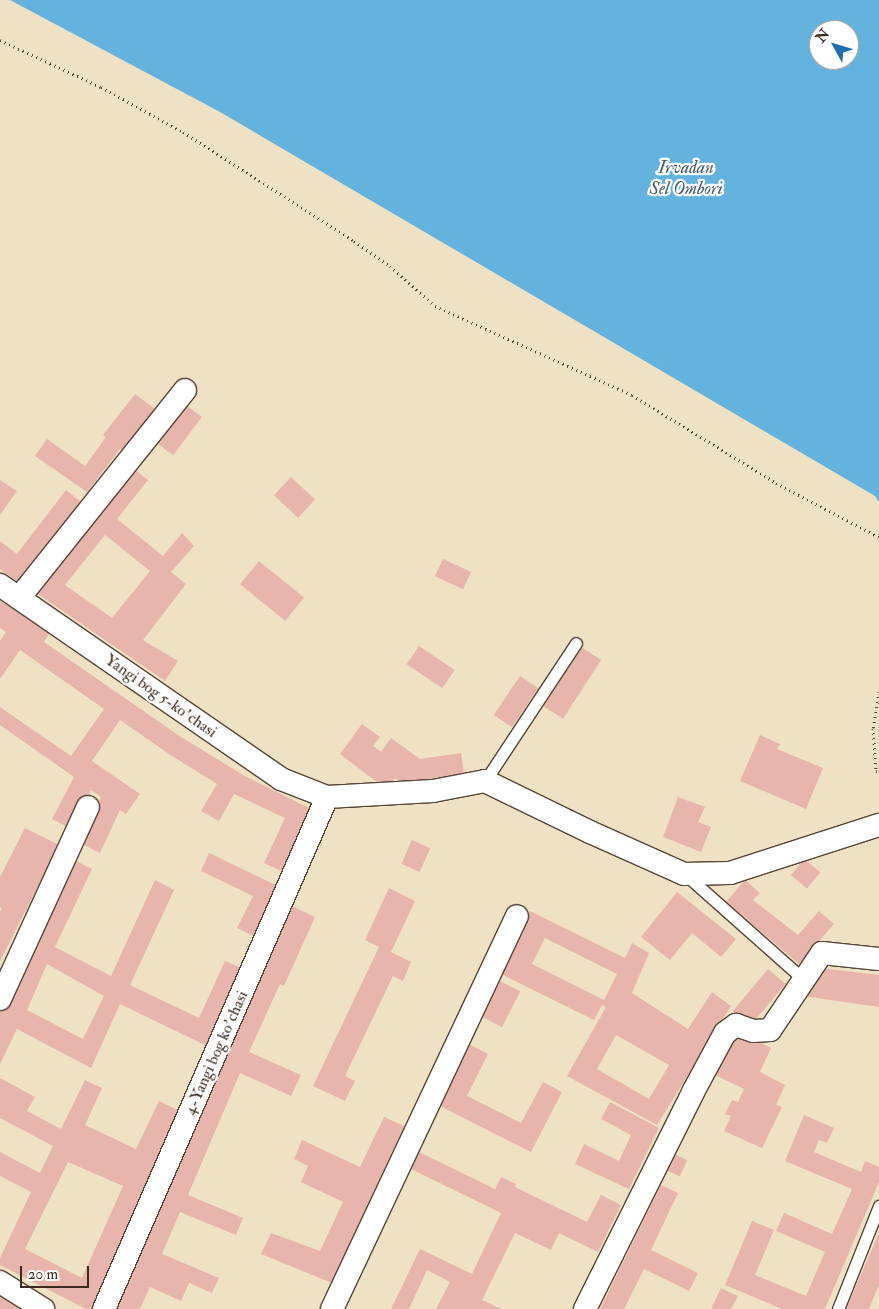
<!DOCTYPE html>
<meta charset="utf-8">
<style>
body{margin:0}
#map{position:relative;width:879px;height:1309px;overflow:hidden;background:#efe2c4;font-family:"IM FELL Double Pica",serif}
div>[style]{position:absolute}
.water>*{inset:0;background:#64b3de}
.building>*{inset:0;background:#e7b5ab;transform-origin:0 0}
.path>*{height:3px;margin-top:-1.5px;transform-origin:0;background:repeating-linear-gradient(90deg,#564637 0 1px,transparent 0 5px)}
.roads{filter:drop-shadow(1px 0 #564637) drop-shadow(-1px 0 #564637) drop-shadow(0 1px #564637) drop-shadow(0 -1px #564637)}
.lane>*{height:11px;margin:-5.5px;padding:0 5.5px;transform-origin:5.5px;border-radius:5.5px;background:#fff}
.street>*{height:22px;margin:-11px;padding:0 11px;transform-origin:11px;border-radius:11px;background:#fff}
span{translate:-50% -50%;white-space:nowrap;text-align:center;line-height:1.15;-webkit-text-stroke:4.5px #fff;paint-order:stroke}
.street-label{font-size:16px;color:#3b2a1e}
.water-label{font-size:18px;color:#4b616b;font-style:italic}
.north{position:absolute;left:809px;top:20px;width:50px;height:50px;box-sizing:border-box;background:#fff;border:1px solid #b1aaa5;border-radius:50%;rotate:309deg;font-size:14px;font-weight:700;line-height:20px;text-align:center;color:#3b2a1e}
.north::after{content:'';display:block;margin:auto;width:18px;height:22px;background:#1f6fb2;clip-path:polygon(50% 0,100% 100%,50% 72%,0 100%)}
.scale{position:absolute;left:20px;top:1266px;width:69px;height:22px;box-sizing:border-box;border:2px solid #3b2a1e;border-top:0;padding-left:6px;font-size:15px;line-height:18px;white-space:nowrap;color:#3b2a1e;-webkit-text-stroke:4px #fff;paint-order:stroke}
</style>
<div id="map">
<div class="water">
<i style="clip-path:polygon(evenodd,10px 0,879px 0,879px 502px,875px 496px,220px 112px,10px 0,819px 30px,849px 30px,849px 60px,819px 60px,819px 30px)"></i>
</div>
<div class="building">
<i style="clip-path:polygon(135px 394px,155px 409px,122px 450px,120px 449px,87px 492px,35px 456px,47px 439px,85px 466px,106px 437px,103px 435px)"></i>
<i style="left:186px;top:405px;width:20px;height:48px;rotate:37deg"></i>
<i style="clip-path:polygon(evenodd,134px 469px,148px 480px,117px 519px,163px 556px,182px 533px,194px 546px,171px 572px,186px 584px,143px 640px,178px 661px,165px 681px,35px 592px,134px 469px,105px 535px,150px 571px,112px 618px,65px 585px,105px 535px)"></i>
<i style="left:291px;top:477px;width:33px;height:25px;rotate:43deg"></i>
<i style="clip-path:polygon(0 480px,17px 491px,0 515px)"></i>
<i style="clip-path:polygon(66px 490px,81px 502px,20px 584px,0 569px,0 541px,17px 554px)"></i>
<i style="left:443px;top:559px;width:31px;height:19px;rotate:25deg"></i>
<i style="left:259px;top:561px;width:58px;height:30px;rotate:39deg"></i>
<i style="clip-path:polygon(0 601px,50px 632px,44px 642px,181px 737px,245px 776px,315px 811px,285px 873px,264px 863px,285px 818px,234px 794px,219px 821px,201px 811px,217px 784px,169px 754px,120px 720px,92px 761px,140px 794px,126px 814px,120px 810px,100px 853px,80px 843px,101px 797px,91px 790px,71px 829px,52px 819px,74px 777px,0 725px,0 707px,71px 756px,104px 709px,20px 650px,0 679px,0 641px,6px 632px,0 628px)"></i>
<i style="left:419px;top:646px;width:43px;height:22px;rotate:34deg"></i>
<i style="left:581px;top:647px;width:24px;height:70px;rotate:33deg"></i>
<i style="left:520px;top:676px;width:22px;height:47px;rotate:34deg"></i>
<i style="clip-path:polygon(362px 724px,380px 737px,373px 746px,381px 752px,391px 738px,420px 759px,461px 753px,464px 774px,413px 781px,408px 788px,395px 778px,386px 789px,340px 754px)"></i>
<i style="clip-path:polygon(760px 735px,780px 744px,777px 749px,823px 768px,806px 809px,740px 781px)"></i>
<i style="clip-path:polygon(678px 797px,705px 807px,698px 822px,711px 827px,701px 852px,663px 837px)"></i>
<i style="clip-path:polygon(25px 828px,59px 845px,0 961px,0 912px,2px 908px,0 907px,0 877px)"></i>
<i style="left:412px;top:840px;width:20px;height:26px;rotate:24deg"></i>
<i style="clip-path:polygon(209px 853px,282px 888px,258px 938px,237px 928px,253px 896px,201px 871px)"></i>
<i style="left:804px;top:859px;width:21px;height:21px;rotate:39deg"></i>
<i style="clip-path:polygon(evenodd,74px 860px,92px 869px,55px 947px,111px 976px,155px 880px,174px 890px,130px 985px,199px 1018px,225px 961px,246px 970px,211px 1048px,120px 1004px,91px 1068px,17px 1029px,0 1064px,0 1012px,74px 860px,47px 964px,104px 996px,83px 1039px,27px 1010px,47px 964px)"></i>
<i style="clip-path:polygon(745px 880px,760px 893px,753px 900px,798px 935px,819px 911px,834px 924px,799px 964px,726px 902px)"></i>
<i style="clip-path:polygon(389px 888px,415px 901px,391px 952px,411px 962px,403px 981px,393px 976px,345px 1076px,355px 1081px,345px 1101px,313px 1086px,379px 947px,365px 940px)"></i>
<i style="clip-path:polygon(677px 892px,736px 939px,721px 957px,692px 933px,670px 960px,641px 937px)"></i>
<i style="clip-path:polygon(290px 905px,315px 917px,284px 986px,280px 984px,249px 1052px,301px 1075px,291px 1096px,240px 1073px,188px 1195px,243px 1218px,236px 1235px,180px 1212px,162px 1254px,219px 1278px,212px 1293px,189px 1283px,181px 1301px,150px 1287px,140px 1309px,113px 1309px)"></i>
<i style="clip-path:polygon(evenodd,530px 911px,625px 958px,632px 943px,649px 953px,632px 993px,688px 1029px,712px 992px,731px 1006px,657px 1125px,567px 1076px,606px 1007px,602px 1005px,594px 1020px,499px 973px,530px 911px,545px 938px,617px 974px,604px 1000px,532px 964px,545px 938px,530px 911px,616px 1035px,669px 1065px,649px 1099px,597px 1069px,616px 1035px)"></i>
<i style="clip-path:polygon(820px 968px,879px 975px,879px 1007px,803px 996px)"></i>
<i style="left:768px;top:969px;width:23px;height:55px;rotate:40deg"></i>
<i style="left:498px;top:980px;width:25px;height:40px;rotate:27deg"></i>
<i style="clip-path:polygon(734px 1030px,771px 1048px,760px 1072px,785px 1085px,776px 1105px,782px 1107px,762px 1148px,724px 1131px,731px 1116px,725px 1114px,732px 1100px,738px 1102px,744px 1089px,713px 1074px)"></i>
<i style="clip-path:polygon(467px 1043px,488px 1054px,467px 1096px,521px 1123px,543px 1082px,562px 1092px,531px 1152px,436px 1104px)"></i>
<i style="clip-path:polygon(evenodd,0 1078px,35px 1097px,27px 1111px,61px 1129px,85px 1080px,102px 1088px,85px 1125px,136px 1149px,159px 1101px,182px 1112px,92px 1309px,86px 1309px,0 1265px,0 1258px,31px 1192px,0 1176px,0 1152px,40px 1173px,53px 1146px,0 1118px,0 1078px,68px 1162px,123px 1186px,82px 1278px,25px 1249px,68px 1162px)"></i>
<i style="clip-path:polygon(610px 1102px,659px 1128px,629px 1189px,575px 1164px,584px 1144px,619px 1161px,631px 1135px,601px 1119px)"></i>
<i style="clip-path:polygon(804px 1115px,834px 1128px,827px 1143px,819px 1140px,814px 1152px,861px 1172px,865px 1161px,879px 1167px,879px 1182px,825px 1309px,782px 1309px,725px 1285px,752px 1221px,774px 1230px,755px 1275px,806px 1296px,825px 1252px,776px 1231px,784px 1213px,832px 1234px,852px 1189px,785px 1161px)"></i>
<i style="clip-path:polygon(384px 1117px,404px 1126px,332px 1283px,261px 1254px,271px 1233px,320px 1251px,343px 1202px,301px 1182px,308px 1166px,294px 1159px,302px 1140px,360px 1167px)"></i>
<i style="clip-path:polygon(415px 1150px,495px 1189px,501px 1177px,516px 1184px,515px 1187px,587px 1222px,601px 1195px,621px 1205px,598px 1252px,559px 1233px,551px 1250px,515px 1233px,482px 1300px,501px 1309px,436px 1309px,450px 1282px,427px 1270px,409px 1309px,391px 1309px,420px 1249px,472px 1274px,501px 1213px,407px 1167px)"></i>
<i style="left:672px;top:1153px;width:17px;height:18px;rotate:25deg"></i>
<i style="clip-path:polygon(661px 1185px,678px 1193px,651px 1250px,698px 1273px,689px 1291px,644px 1269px,624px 1309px,600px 1309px)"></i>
<i style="clip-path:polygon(879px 1233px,879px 1285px,869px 1309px,846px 1309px)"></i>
<i style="clip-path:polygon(721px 1288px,738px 1296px,731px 1309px,711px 1309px)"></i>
<i style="clip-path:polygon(0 1295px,21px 1309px,0 1309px)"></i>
</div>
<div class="path">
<i style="left:0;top:40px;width:111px;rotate:25deg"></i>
<i style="left:101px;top:87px;width:94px;rotate:28.8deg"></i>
<i style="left:183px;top:132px;width:203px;rotate:32.5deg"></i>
<i style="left:354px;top:241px;width:44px;rotate:34.8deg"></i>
<i style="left:390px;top:266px;width:60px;rotate:41.6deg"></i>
<i style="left:435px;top:306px;width:216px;rotate:24.3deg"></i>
<i style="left:632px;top:395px;width:169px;rotate:31.4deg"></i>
<i style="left:776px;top:483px;width:116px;rotate:27.7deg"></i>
<i style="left:879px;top:692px;width:36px;rotate:99deg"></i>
<i style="left:873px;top:728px;width:43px;rotate:86deg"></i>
<i style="left:876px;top:771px;width:3px;rotate:18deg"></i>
</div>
<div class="roads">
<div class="lane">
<i style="left:485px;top:781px;width:165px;rotate:-56.6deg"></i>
<i style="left:686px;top:875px;width:157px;rotate:41.6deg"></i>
<i style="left:838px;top:1309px;width:111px;rotate:-68.3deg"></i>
</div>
<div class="street">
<i style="left:0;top:585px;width:341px;rotate:34.6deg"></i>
<i style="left:281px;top:779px;width:49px;rotate:21.4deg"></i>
<i style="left:327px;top:797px;width:106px;rotate:-3.2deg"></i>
<i style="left:433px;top:791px;width:53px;rotate:-10.9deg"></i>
<i style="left:485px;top:781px;width:117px;rotate:25.9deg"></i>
<i style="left:590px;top:832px;width:103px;rotate:24.1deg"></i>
<i style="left:684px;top:874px;width:46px;rotate:-1.2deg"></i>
<i style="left:730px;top:873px;width:157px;rotate:-17.9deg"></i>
<i style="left:19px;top:598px;width:266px;rotate:-51.4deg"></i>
<i style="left:0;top:999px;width:211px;rotate:-65.4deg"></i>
<i style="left:0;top:1282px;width:51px;rotate:32.1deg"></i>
<i style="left:104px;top:1309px;width:558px;rotate:-66.46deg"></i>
<i style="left:332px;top:1309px;width:434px;rotate:-64.8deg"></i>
<i style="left:585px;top:1309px;width:242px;rotate:-63.5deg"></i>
<i style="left:693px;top:1092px;width:67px;rotate:-61.5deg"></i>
<i style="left:725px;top:1033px;width:14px;rotate:-36deg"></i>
<i style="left:736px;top:1025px;width:18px;rotate:19deg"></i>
<i style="left:753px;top:1031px;width:17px;rotate:-3deg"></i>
<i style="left:770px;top:1030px;width:93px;rotate:-56deg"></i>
<i style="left:822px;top:953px;width:57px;rotate:6deg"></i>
</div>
</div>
<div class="street-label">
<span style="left:161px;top:696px;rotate:35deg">Yangi bog 5-koʼchasi</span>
<span style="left:216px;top:1053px;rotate:-66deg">4-Yangi bog koʼchasi</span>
</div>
<div class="water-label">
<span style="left:686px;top:179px">Irvadan<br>Sel Ombori</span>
</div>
<div class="north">N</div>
<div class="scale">20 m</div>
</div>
